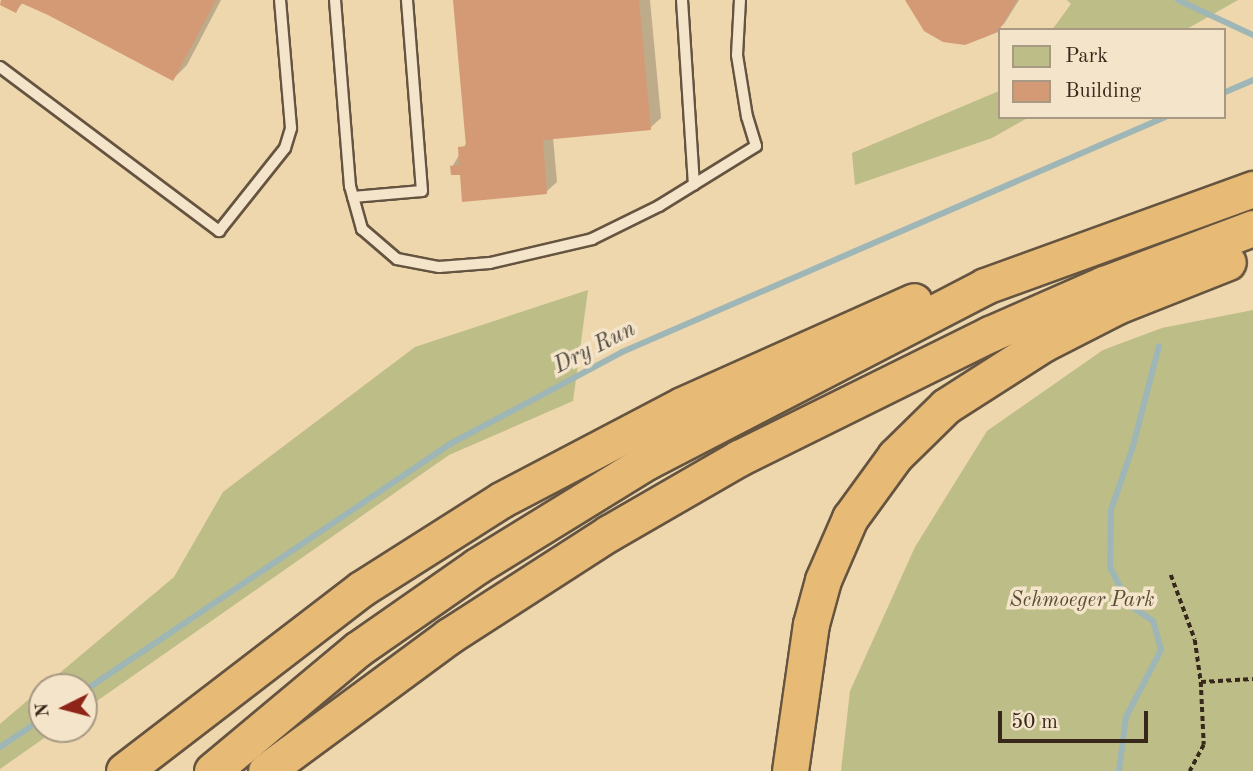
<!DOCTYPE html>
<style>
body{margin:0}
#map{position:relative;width:1253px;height:771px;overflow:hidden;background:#eed6ad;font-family:"Old Standard TT",serif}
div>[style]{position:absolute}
.green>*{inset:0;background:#bcbd87}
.shadow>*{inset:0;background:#0003}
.stream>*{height:6px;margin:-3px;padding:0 3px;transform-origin:3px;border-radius:3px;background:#9fb6b7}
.building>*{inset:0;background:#d39a75}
.path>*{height:3.5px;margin-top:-1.75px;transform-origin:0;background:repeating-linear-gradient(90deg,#37281b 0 5px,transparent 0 8.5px)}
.roads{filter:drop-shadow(2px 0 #655440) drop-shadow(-2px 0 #655440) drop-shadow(0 2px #655440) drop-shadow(0 -2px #655440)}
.lane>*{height:10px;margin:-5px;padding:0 5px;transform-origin:5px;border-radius:5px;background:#f4e4ca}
.highway>*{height:35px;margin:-17.5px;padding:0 17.5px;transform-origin:17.5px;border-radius:17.5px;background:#e7bb76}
span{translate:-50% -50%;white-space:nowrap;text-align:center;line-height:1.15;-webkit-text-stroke:7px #f4e4ca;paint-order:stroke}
.park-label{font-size:21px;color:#584d36;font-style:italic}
.water-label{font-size:23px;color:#514c42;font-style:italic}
.legend{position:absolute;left:998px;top:28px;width:228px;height:91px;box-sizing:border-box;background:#f4e4ca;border:2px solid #a89984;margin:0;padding:9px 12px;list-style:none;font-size:21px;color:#37281b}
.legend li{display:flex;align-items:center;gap:14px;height:35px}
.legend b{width:35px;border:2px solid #a89984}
.north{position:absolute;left:28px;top:673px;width:70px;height:70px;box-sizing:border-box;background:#f4e4ca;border:2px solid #a89984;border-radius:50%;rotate:264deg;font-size:19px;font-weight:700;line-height:28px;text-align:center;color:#37281b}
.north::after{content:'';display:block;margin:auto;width:24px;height:32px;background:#8f2418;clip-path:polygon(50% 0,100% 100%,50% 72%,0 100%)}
.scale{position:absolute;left:998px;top:711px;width:150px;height:32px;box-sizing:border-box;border:4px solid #37281b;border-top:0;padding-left:9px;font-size:21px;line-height:24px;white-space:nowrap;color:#37281b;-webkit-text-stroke:5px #f4e4ca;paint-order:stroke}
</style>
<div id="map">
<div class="green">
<i style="clip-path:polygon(1067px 0,1238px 0,1185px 30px,1052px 30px,1071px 4px)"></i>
<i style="clip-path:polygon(999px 91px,999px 117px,1029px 117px,992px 138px,855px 185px,852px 153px)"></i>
<i style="clip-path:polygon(588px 290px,573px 401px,449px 455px,84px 710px,84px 687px,43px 687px,174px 577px,223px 492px,415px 347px)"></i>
<i style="clip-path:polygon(1253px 310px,1253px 771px,841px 771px,850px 691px,915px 547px,987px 431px,1103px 350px,1162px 328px)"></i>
<i style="clip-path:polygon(42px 688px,42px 729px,57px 729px,0 769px,0 724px)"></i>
</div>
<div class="shadow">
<i style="clip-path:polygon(2px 0,221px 0,187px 65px,173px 79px,48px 13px,23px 3px,15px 11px)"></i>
<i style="clip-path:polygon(455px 0,650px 0,661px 118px,650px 128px,553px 137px,557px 182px,546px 192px,462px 173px,452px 167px,468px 140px)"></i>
<i style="clip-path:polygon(908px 0,1019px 0,1004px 24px,986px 37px,965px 43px,925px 29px)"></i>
</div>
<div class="stream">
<i style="left:1178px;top:0;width:83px;rotate:25deg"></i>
<i style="left:1223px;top:93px;width:33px;rotate:-23deg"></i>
<i style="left:84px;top:691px;width:442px;rotate:-34deg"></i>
<i style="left:450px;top:444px;width:195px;rotate:-28.1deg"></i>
<i style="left:622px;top:352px;width:592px;rotate:-23.4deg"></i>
<i style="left:0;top:747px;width:50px;rotate:-33.7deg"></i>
<i style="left:1119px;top:771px;width:54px;rotate:-82.6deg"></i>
<i style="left:1126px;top:717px;width:76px;rotate:-62.4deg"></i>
<i style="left:1161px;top:650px;width:30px;rotate:-105deg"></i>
<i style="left:1153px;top:621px;width:29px;rotate:-146deg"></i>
<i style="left:1129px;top:605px;width:42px;rotate:-116.6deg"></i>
<i style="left:1110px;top:567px;width:57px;rotate:-89deg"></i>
<i style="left:1111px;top:510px;width:68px;rotate:-71deg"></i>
<i style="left:1133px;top:446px;width:103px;rotate:-75.4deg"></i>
</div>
<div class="building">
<i style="clip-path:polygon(1px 0,216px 0,173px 81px,48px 15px,21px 3px,16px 13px,0 5px)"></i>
<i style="clip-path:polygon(453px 0,639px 0,651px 130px,543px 140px,547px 194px,462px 202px,460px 175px,451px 175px,450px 166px,459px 165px,458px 147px,466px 146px)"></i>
<i style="clip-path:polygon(905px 0,1017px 0,998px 32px,965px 45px,943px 42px,924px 31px)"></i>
</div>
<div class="path">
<i style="left:1171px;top:575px;width:69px;rotate:69.7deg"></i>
<i style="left:1195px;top:640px;width:42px;rotate:81.9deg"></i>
<i style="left:1201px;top:682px;width:63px;rotate:87.3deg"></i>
<i style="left:1204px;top:745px;width:30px;rotate:118deg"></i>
<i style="left:1201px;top:682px;width:52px;rotate:-3.3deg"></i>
</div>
<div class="roads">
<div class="lane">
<i style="left:335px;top:0;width:187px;rotate:85.4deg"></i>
<i style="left:350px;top:186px;width:45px;rotate:74.4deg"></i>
<i style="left:362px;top:229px;width:46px;rotate:40.6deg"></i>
<i style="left:397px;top:259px;width:43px;rotate:10.8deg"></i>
<i style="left:439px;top:267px;width:51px;rotate:-4.5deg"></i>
<i style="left:490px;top:263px;width:105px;rotate:-13.2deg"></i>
<i style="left:592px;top:239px;width:75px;rotate:-26.2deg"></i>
<i style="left:659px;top:206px;width:114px;rotate:-31.7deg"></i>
<i style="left:756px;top:146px;width:30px;rotate:-107deg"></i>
<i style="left:747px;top:117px;width:63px;rotate:-99.2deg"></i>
<i style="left:737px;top:55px;width:55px;rotate:-86.9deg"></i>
<i style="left:682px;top:0;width:185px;rotate:86.3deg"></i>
<i style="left:0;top:67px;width:274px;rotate:36.8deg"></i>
<i style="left:219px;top:231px;width:106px;rotate:-51.5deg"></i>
<i style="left:285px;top:148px;width:21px;rotate:-73deg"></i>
<i style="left:291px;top:128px;width:128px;rotate:-94.9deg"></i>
<i style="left:353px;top:197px;width:69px;rotate:-5deg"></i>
<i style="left:422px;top:191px;width:192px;rotate:-94.5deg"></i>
</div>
<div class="highway">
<i style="left:124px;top:771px;width:299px;rotate:-37.5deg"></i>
<i style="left:361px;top:589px;width:166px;rotate:-32.4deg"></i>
<i style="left:501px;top:500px;width:204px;rotate:-27.7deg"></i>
<i style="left:682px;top:405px;width:254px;rotate:-24.1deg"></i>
<i style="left:212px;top:771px;width:190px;rotate:-39.9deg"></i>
<i style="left:358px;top:649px;width:145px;rotate:-34.9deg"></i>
<i style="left:477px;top:566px;width:201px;rotate:-31.6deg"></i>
<i style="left:648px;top:461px;width:380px;rotate:-27.4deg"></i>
<i style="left:985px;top:286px;width:285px;rotate:-19.9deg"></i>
<i style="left:266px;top:771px;width:227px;rotate:-36.4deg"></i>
<i style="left:449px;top:636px;width:190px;rotate:-32.8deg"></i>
<i style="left:609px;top:533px;width:150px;rotate:-30deg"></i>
<i style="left:739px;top:458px;width:280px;rotate:-26.3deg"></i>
<i style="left:990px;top:334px;width:124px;rotate:-23.7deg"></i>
<i style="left:1104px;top:284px;width:159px;rotate:-20.6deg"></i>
<i style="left:790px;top:771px;width:148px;rotate:-81.9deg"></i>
<i style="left:811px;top:624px;width:46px;rotate:-74.7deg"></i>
<i style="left:823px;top:580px;width:68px;rotate:-66.5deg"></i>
<i style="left:850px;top:518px;width:77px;rotate:-54deg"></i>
<i style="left:895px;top:456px;width:71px;rotate:-44.4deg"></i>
<i style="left:946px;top:406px;width:115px;rotate:-32.6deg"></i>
<i style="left:1043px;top:344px;width:83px;rotate:-27.2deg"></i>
<i style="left:1117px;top:306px;width:119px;rotate:-21.6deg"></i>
</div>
</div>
<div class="park-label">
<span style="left:1082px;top:601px">Schmoeger Park</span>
</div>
<div class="water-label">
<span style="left:595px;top:348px;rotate:-27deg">Dry Run</span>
</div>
<ul class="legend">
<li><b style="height:19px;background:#bcbd87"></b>Park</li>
<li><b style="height:19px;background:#d39a75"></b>Building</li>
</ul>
<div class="north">N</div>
<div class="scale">50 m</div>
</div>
